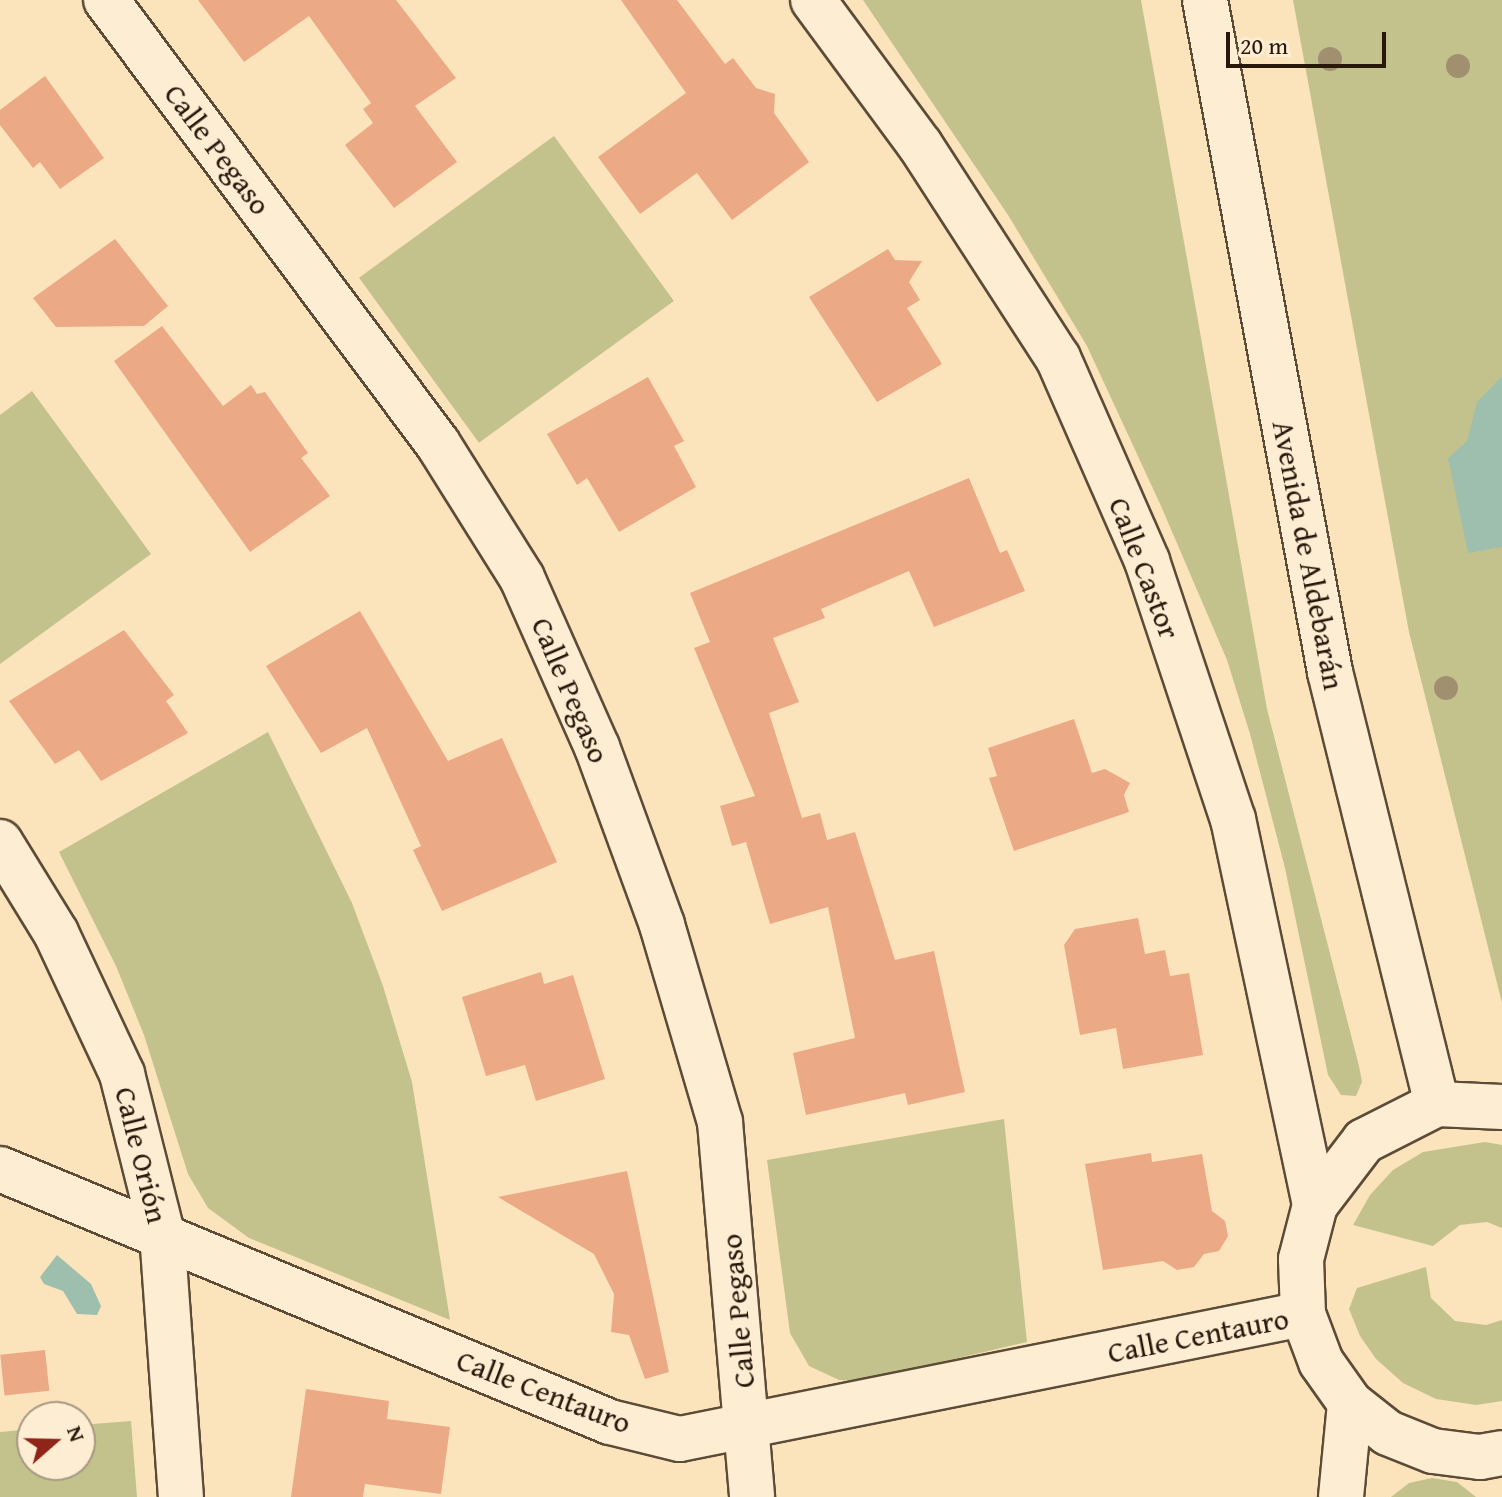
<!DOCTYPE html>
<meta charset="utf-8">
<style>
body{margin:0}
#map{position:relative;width:1502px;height:1497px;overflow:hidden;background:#fbe4bc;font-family:"Gentium Book Plus",serif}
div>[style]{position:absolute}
.green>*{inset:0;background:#c3c28d;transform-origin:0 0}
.water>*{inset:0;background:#9fbfae}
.building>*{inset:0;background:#eca986;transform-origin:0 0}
.roads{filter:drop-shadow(2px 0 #5c4b37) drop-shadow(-2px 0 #5c4b37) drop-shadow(0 2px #5c4b37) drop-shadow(0 -2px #5c4b37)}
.minor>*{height:44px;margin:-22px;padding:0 22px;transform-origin:22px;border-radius:22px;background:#fcedd3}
.trees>*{width:24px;height:24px;margin:-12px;border-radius:50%;background:#a09070}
span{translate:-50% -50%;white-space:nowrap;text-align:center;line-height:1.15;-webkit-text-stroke:6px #fcedd3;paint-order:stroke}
.street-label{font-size:30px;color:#27180b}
.north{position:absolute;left:16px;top:1401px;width:80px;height:80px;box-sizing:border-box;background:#fcedd3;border:2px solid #a79883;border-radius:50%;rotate:70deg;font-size:22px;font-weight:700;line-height:32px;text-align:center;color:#27180b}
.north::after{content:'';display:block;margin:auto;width:28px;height:36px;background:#8f2418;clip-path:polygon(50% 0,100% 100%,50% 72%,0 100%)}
.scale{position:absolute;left:1226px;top:32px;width:160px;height:36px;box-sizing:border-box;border:4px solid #27180b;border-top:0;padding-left:10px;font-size:24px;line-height:28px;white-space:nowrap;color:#27180b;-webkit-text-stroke:6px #fcedd3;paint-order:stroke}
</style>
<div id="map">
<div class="green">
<i style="clip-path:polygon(863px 0,1141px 0,1267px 709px,1359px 1066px,1362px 1082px,1356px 1096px,1341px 1095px,1328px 1075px,1285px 868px,1250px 734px,1227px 660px,1161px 506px,1087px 346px,1008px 215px)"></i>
<i style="clip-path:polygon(1293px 0,1502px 0,1502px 1003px,1409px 632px)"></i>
<i style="left:554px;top:136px;width:204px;height:241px;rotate:54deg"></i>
<i style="clip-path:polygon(32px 391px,151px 554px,0 664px,0 415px)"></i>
<i style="clip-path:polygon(268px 732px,352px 903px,383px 986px,412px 1082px,450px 1320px,249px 1238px,208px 1208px,188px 1174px,144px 1035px,116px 966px,59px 852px)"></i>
<i style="clip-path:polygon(1004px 1119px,1027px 1342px,861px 1381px,839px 1380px,809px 1366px,790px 1333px,767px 1160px)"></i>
<i style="clip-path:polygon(1485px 1142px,1502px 1145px,1502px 1228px,1487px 1222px,1460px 1225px,1433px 1246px,1353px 1225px,1370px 1195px,1393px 1170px,1423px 1152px)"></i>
<i style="clip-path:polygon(1426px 1267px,1431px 1298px,1455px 1321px,1486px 1325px,1502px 1320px,1502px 1401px,1476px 1405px,1436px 1399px,1403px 1383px,1376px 1359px,1360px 1336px,1349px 1309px,1357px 1288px)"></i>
<i style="clip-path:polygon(131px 1421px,137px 1497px,0 1497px,0 1432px,32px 1429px,32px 1465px,80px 1465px,80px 1425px)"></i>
<i style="clip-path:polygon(1432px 1478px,1457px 1482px,1476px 1497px,1391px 1497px,1409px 1483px)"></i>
</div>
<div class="water">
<i style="clip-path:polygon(1502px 376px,1502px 547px,1468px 553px,1448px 458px,1467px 441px,1477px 402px)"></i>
<i style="clip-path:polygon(57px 1255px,91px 1284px,101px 1306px,97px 1315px,77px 1314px,63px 1291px,44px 1284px,40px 1277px)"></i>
</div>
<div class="building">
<i style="clip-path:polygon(198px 0,396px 0,456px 78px,415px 106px,457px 162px,394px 208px,345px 145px,373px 123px,363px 109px,371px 103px,309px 16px,244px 62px)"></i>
<i style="clip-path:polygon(621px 0,677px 0,725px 64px,733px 58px,756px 88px,775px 94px,774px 113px,809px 162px,732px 220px,697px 173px,640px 214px,598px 157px,686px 93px)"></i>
<i style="clip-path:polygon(45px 76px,104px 158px,60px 189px,40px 162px,33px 168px,0 125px,0 110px)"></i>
<i style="clip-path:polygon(115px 239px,168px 306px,144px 326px,56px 327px,33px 298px)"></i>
<i style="clip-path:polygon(888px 249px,895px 260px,922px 261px,909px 282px,920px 300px,907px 308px,942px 364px,877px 402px,809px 297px)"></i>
<i style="clip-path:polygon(162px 326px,223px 406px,251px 385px,257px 394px,265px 392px,308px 453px,301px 458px,330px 496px,250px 552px,114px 361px)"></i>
<i style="clip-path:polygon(648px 377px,684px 441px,674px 446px,696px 487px,619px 532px,587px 478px,577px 485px,547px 434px)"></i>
<i style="clip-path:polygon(969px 478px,1000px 553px,1007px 550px,1025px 591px,934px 627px,909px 571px,821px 609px,825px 618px,773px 638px,799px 702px,769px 713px,802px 818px,820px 813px,827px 840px,855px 832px,895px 960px,934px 951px,965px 1092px,908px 1105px,905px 1093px,806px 1115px,793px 1053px,855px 1038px,828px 907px,770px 924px,746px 842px,732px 846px,720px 806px,755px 796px,694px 648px,710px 642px,690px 593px)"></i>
<i style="clip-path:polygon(360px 611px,448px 761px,502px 738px,557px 862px,442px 911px,413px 850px,421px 846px,367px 728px,321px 753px,266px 666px)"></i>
<i style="clip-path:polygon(124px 630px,174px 695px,166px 701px,188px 733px,101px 781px,79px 750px,55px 764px,9px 701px)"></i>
<i style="clip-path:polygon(1074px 719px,1092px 773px,1105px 769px,1130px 783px,1124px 795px,1129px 812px,1014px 851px,989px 778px,997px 776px,988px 748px)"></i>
<i style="clip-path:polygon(1138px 918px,1145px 954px,1165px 950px,1170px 976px,1189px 973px,1203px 1055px,1123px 1069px,1116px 1028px,1080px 1035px,1064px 945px,1075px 929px)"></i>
<i style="clip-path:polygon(541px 972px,544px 984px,573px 975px,605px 1079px,536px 1101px,525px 1065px,486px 1076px,462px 997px)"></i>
<i style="clip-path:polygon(1151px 1153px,1152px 1162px,1202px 1154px,1212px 1211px,1225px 1221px,1228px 1236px,1219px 1251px,1204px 1254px,1194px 1267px,1177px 1270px,1163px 1261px,1103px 1270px,1085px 1164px)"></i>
<i style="clip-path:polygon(627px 1171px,669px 1372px,645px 1379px,629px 1335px,611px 1332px,614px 1294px,594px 1254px,498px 1197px)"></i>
<i style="left:45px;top:1350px;width:41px;height:45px;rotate:84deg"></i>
<i style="clip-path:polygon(306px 1389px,389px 1401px,387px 1419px,450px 1427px,441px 1494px,365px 1484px,363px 1497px,291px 1497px)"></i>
</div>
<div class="roads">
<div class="minor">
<i style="left:106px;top:0;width:554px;rotate:53.21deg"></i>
<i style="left:438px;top:444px;width:158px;rotate:57.9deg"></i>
<i style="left:522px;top:578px;width:185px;rotate:66.1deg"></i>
<i style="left:597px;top:747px;width:189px;rotate:69.9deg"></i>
<i style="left:662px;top:925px;width:205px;rotate:73.6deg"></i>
<i style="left:720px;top:1122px;width:376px;rotate:85.1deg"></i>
<i style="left:813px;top:0;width:180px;rotate:53.6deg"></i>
<i style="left:920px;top:145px;width:254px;rotate:57.1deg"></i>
<i style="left:1058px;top:358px;width:222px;rotate:66.3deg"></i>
<i style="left:1147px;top:561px;width:272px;rotate:71.6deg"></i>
<i style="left:1233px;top:819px;width:395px;rotate:78deg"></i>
<i style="left:1205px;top:0;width:684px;rotate:79.46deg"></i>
<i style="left:1330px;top:672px;width:445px;rotate:76.1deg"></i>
<i style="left:0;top:842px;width:107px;rotate:58.4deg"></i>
<i style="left:56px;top:933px;width:156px;rotate:64.9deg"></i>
<i style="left:122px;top:1074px;width:164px;rotate:75.9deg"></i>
<i style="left:162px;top:1233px;width:265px;rotate:85.9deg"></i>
<i style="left:1502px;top:1107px;width:65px;rotate:-177.4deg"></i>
<i style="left:1437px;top:1104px;width:82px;rotate:153.1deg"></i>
<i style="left:1364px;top:1141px;width:81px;rotate:127.4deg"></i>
<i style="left:1315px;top:1205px;width:56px;rotate:104.5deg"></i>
<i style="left:1301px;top:1259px;width:55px;rotate:87.9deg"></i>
<i style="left:1303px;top:1314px;width:51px;rotate:69.4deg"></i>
<i style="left:1321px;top:1362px;width:50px;rotate:54.7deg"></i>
<i style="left:1350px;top:1403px;width:48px;rotate:38.3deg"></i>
<i style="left:1388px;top:1433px;width:48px;rotate:21.8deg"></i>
<i style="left:1433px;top:1451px;width:47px;rotate:7.3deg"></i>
<i style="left:1480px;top:1457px;width:22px;rotate:-10deg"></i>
<i style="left:0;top:1169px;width:660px;rotate:22.53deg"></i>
<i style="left:610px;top:1422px;width:72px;rotate:13.7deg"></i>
<i style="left:680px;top:1439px;width:635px;rotate:-11.35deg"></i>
<i style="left:1341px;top:1497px;width:94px;rotate:-84.5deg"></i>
</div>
</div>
<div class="trees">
<i style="left:1330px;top:59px"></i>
<i style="left:1458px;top:66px"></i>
<i style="left:1446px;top:688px"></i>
</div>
<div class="street-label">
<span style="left:218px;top:149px;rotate:53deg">Calle Pegaso</span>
<span style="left:1309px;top:555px;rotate:79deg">Avenida de Aldebarán</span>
<span style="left:1145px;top:568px;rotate:69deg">Calle Castor</span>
<span style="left:571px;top:690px;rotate:67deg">Calle Pegaso</span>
<span style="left:142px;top:1155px;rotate:76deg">Calle Orión</span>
<span style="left:737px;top:1311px;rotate:-95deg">Calle Pegaso</span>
<span style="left:1198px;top:1335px;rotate:-11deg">Calle Centauro</span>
<span style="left:544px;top:1391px;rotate:21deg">Calle Centauro</span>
</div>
<div class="north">N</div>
<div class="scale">20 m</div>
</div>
